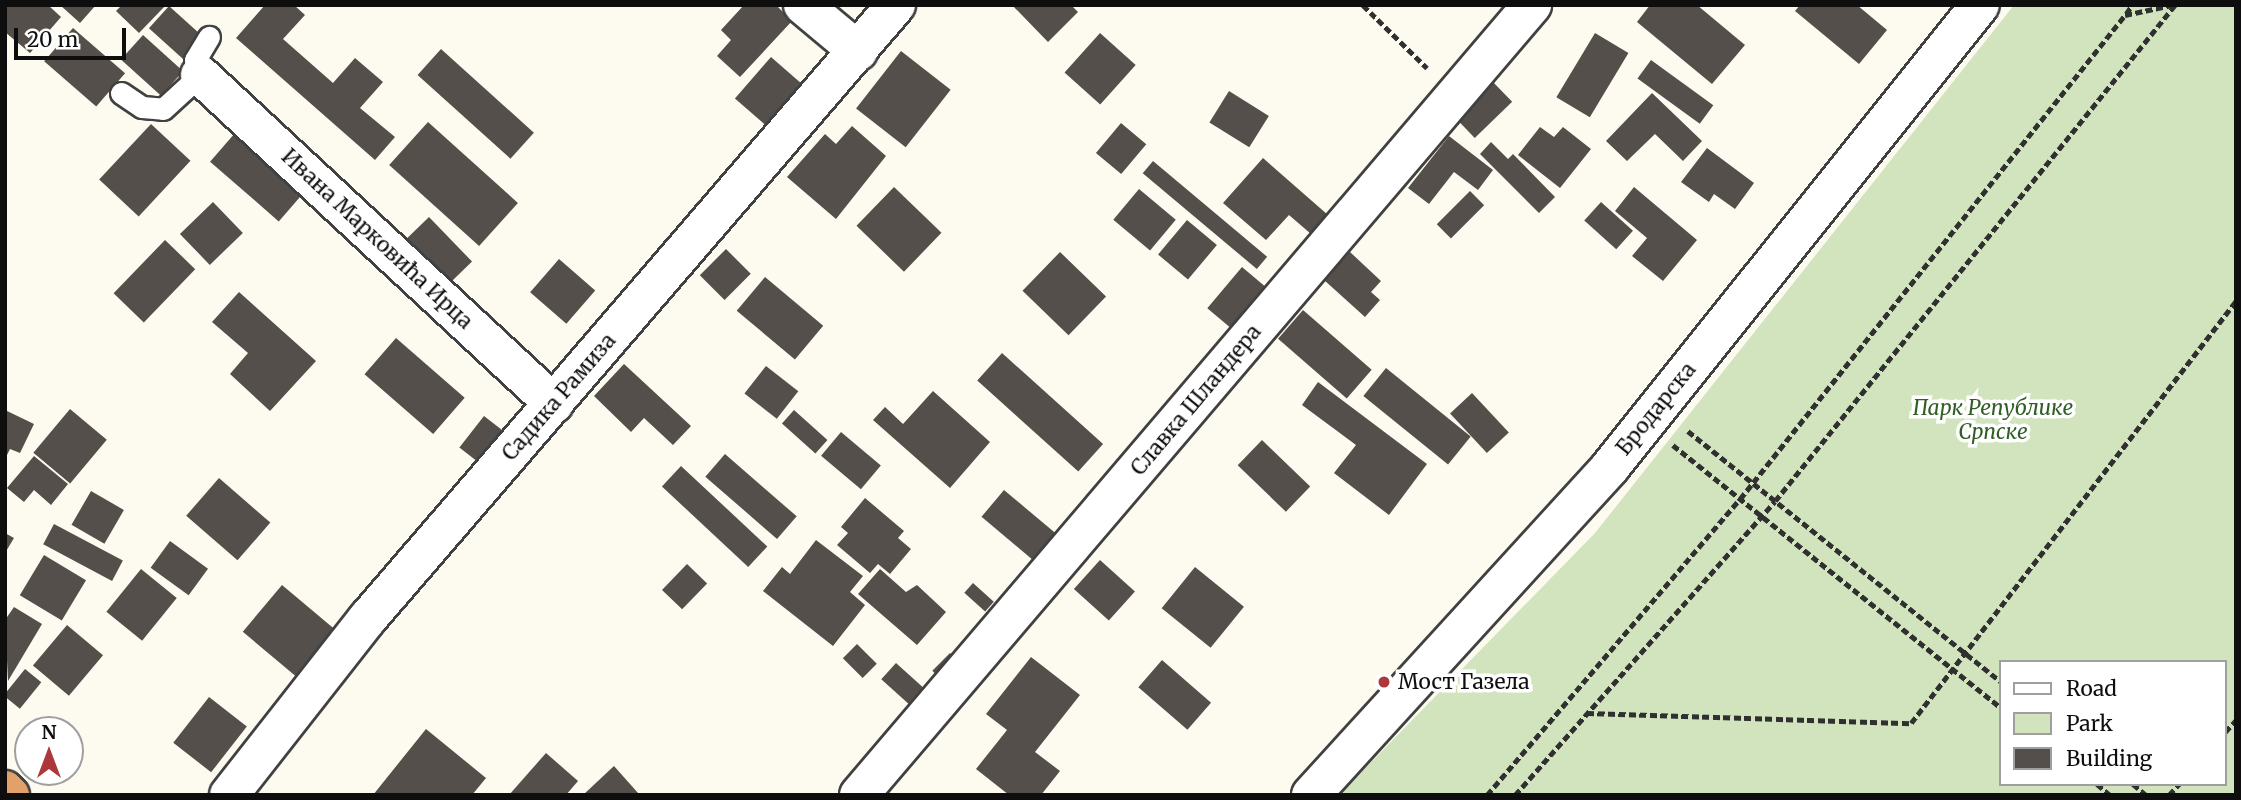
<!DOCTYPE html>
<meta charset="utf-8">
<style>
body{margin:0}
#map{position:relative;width:2241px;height:800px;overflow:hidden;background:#fdfbf0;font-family:Merriweather,serif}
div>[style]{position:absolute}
.green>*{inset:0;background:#d1e4be}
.building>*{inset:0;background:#554f4b;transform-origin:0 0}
.path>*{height:4.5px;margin-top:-2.25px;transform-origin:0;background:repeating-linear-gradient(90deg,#303030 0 7px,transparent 0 10.5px)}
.roads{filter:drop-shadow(2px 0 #414141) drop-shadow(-2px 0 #414141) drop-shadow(0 2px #414141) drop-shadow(0 -2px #414141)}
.lane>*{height:21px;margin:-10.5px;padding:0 10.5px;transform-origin:10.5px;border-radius:10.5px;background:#fff}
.street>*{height:38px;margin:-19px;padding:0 19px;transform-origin:19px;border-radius:19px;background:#fff}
.highway>*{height:38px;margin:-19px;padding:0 19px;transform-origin:19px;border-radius:19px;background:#e2a169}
.dots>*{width:19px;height:19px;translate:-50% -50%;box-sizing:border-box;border:4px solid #fff;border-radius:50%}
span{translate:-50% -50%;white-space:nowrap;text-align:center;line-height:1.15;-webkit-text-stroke:7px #fff;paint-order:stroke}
.street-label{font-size:21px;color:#0e0e0e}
.park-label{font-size:21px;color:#315d26;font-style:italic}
.poi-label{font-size:21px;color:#0e0e0e}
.left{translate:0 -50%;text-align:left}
.frame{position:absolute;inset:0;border:7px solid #0e0e0e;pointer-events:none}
.legend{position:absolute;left:1999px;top:660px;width:228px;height:126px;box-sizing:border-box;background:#fff;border:2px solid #9f9f9f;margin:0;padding:9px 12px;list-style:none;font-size:21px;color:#0e0e0e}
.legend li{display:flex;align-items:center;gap:14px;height:35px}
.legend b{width:35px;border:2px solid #9f9f9f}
.north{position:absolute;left:14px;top:716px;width:70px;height:70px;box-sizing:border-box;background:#fff;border:2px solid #9f9f9f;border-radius:50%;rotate:0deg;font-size:19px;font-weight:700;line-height:28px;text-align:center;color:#0e0e0e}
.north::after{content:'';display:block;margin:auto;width:24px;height:32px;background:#ad373b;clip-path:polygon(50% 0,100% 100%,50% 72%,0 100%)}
.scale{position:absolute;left:14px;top:28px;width:112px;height:32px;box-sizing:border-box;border:4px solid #0e0e0e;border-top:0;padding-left:9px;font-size:21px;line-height:24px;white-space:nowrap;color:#0e0e0e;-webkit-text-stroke:5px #fff;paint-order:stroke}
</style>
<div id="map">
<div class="green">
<i style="clip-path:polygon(evenodd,2014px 5px,2236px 5px,2236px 795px,1339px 795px,1595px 533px,2014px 5px,2001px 662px,2225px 662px,2225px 784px,2001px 784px,2001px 662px)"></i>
</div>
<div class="building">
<i style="clip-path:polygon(5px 5px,48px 5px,61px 17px,30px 53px,5px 32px)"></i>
<i style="clip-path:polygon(60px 5px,96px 5px,80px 23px)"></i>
<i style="clip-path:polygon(122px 5px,166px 5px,139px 33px,116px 11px)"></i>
<i style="clip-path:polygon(265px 5px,294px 5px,305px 15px,283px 39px,333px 83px,355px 58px,383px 82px,360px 108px,395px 137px,375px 160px,236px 38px)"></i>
<i style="clip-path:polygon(744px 5px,776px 5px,792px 21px,740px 77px,717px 56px,731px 40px,721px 30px)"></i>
<i style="clip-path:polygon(1012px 5px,1071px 5px,1078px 12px,1048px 42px)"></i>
<i style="clip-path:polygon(1650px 5px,1697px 5px,1745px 45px,1712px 84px,1637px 22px)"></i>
<i style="clip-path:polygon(1800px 5px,1857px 5px,1887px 30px,1859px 64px,1795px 11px)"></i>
<i style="left:169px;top:6px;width:47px;height:30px;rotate:42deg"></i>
<i style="left:73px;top:28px;width:69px;height:44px;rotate:41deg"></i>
<i style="left:1100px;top:33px;width:48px;height:53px;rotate:42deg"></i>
<i style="left:1595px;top:33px;width:39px;height:75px;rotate:31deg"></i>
<i style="left:143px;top:35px;width:54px;height:33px;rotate:42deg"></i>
<i style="left:441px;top:49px;width:125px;height:35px;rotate:42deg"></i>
<i style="left:901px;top:51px;width:63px;height:73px;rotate:38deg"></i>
<i style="left:771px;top:57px;width:49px;height:55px;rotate:41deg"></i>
<i style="left:1651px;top:60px;width:77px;height:23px;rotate:36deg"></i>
<i style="left:1492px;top:81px;width:29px;height:52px;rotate:46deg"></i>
<i style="left:1229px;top:91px;width:47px;height:37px;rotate:32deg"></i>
<i style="clip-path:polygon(1652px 93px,1702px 141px,1683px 161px,1655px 134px,1627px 161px,1606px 141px)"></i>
<i style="left:428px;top:122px;width:121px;height:58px;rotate:42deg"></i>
<i style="left:1121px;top:123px;width:33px;height:39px;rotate:40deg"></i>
<i style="left:151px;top:124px;width:54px;height:76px;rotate:43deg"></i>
<i style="clip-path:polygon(852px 126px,886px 156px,836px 219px,787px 177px,825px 134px,836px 144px)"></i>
<i style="clip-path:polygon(1540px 127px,1554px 137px,1563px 127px,1591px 149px,1560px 188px,1518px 155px)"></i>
<i style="left:235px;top:133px;width:91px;height:38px;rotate:41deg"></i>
<i style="clip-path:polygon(1449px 136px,1493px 170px,1478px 190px,1454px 172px,1429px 204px,1408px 188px)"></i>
<i style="clip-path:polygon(1491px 142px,1508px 159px,1513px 154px,1555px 197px,1539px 213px,1480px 154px)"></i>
<i style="clip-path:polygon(1707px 148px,1754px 183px,1735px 209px,1714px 194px,1709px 202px,1681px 182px)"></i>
<i style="clip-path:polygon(1263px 158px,1328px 215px,1311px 234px,1289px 215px,1266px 240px,1223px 203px)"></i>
<i style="left:1153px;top:161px;width:149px;height:16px;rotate:40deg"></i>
<i style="left:894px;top:187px;width:66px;height:54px;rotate:44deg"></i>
<i style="clip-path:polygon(1634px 187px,1697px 240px,1663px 281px,1632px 256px,1647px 238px,1615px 211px)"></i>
<i style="left:1139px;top:189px;width:48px;height:40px;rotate:40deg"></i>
<i style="left:1470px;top:191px;width:20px;height:47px;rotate:45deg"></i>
<i style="left:213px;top:202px;width:43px;height:46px;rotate:46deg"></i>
<i style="left:1601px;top:202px;width:43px;height:25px;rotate:42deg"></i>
<i style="left:429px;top:217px;width:62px;height:38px;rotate:46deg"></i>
<i style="left:1187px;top:220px;width:39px;height:45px;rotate:40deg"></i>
<i style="left:165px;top:240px;width:42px;height:74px;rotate:44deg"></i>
<i style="left:726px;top:249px;width:35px;height:37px;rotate:45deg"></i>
<i style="left:1060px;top:252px;width:64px;height:54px;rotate:44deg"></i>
<i style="clip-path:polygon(1350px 252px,1381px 281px,1371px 292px,1380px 300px,1365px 317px,1324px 280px)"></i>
<i style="left:559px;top:259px;width:48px;height:44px;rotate:41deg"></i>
<i style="left:1242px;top:267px;width:43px;height:54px;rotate:40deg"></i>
<i style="left:765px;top:277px;width:76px;height:44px;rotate:40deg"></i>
<i style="clip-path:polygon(239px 292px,316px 361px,270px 411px,230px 374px,248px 353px,212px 322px)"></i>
<i style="left:1303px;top:310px;width:91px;height:38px;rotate:41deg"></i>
<i style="left:396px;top:338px;width:91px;height:48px;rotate:41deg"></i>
<i style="left:1002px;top:353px;width:136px;height:37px;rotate:42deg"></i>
<i style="clip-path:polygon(624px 364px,691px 426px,673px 445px,644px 418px,631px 432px,594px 396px)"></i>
<i style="left:766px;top:366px;width:41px;height:35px;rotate:38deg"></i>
<i style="left:1386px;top:368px;width:109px;height:36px;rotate:39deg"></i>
<i style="clip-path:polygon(1318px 382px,1427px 464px,1389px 515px,1334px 473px,1356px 445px,1302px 405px)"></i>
<i style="clip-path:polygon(933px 391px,990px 442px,950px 488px,873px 420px,885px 407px,903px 424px)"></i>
<i style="left:1472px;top:393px;width:54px;height:30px;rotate:47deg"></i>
<i style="left:70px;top:409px;width:48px;height:57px;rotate:40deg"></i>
<i style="clip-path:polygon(5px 410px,34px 424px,20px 453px,10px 449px,5px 459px)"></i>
<i style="left:794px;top:410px;width:45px;height:18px;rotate:42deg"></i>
<i style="left:484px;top:416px;width:31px;height:40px;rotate:38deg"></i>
<i style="left:841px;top:432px;width:52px;height:31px;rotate:40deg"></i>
<i style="left:1262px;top:440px;width:67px;height:35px;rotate:44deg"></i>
<i style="left:725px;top:454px;width:95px;height:30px;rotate:41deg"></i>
<i style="clip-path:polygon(34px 456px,68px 484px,51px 505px,34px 490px,24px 502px,7px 488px)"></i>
<i style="left:681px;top:466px;width:118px;height:28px;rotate:43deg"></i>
<i style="left:219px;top:478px;width:68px;height:50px;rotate:41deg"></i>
<i style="left:1004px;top:490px;width:76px;height:35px;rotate:40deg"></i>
<i style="left:91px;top:491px;width:38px;height:39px;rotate:30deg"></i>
<i style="clip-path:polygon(865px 498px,904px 531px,898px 538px,911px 549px,890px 574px,878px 564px,870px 573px,837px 545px,848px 533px,841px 527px)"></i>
<i style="left:54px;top:524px;width:78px;height:23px;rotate:28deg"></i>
<i style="clip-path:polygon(5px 533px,14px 538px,5px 553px)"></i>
<i style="clip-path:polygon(816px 540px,863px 576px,850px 592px,865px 605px,833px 646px,763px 591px,782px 567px,790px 574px)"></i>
<i style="left:170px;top:541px;width:47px;height:33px;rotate:36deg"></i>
<i style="left:44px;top:555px;width:49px;height:47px;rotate:31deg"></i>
<i style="left:1100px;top:560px;width:47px;height:39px;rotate:42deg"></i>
<i style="left:687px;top:564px;width:28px;height:36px;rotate:44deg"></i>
<i style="left:1195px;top:567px;width:63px;height:53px;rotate:39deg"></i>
<i style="left:141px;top:569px;width:46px;height:55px;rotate:39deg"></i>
<i style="clip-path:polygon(880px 569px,906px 592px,917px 585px,946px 612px,917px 645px,858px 594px)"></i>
<i style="left:973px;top:583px;width:28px;height:13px;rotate:42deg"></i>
<i style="left:282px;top:585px;width:70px;height:61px;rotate:40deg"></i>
<i style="clip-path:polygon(14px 607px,42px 624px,8px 681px,5px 620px)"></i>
<i style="left:67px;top:625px;width:47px;height:53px;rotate:40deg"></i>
<i style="left:857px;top:644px;width:28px;height:20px;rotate:45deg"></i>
<i style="left:950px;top:653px;width:16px;height:25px;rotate:45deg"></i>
<i style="clip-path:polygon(1031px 657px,1080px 695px,1035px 752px,1060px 771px,1041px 795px,1009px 795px,976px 769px,1007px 730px,986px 714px)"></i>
<i style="left:1162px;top:660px;width:65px;height:36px;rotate:41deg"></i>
<i style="left:896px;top:663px;width:47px;height:22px;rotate:42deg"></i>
<i style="left:25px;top:669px;width:21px;height:34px;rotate:39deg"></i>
<i style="left:209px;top:697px;width:48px;height:58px;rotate:38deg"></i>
<i style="clip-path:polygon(426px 729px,486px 778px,472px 795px,373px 795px)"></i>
<i style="clip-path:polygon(546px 753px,578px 781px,566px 795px,509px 795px)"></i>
<i style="clip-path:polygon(614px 766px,638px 793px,583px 795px)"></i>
</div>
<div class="path">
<i style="left:1363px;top:5px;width:90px;rotate:44.5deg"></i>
<i style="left:2126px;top:14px;width:11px;rotate:-56deg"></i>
<i style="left:1688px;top:431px;width:401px;rotate:38.7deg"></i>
<i style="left:1673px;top:445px;width:420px;rotate:38.7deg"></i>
<i style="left:1587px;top:713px;width:324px;rotate:1.8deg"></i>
<i style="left:1911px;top:723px;width:533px;rotate:-52.4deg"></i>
<i style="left:2225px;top:732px;width:16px;rotate:-47deg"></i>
<i style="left:2097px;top:784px;width:17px;rotate:40deg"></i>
<i style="left:2133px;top:784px;width:17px;rotate:40deg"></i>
<i style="left:1487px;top:795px;width:389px;rotate:-49.5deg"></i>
<i style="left:1740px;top:499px;width:618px;rotate:-51.5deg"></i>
<i style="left:2125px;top:15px;width:48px;rotate:-12deg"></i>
<i style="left:1515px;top:795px;width:392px;rotate:-48.5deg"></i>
<i style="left:1775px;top:501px;width:637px;rotate:-51.12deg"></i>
<i style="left:2169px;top:795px;width:15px;rotate:-48deg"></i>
</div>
<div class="roads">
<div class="lane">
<i style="left:121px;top:93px;width:25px;rotate:34deg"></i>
<i style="left:142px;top:107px;width:21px;rotate:5deg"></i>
<i style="left:163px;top:109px;width:50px;rotate:-42.6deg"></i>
<i style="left:200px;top:75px;width:16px;rotate:-108deg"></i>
<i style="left:195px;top:60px;width:27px;rotate:-59deg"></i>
</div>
<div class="street">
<i style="left:803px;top:5px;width:72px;rotate:39.9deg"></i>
<i style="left:200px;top:75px;width:483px;rotate:42.9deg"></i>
<i style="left:229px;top:795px;width:225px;rotate:-51.9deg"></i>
<i style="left:368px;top:618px;width:809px;rotate:-49.26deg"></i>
<i style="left:859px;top:795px;width:1038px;rotate:-49.57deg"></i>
<i style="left:1311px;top:795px;width:445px;rotate:-47.6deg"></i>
<i style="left:1611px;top:466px;width:590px;rotate:-51.33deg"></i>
</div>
<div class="highway">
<i style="left:5px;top:790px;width:7px;rotate:45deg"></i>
</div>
</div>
<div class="dots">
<i style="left:1384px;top:682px;background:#ad373b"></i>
</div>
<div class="street-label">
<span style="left:377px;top:239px;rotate:43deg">Ивана Марковића Ирца</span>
<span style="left:559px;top:397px;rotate:-49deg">Садика Рамиза</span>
<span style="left:1196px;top:400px;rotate:-50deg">Славка Шландера</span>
<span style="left:1656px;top:409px;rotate:-51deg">Бродарска</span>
</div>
<div class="park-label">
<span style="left:1993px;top:420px">Парк Републике<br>Српске</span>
</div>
<div class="poi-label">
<span class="left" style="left:1398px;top:682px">Мост Газела</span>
</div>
<div class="frame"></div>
<ul class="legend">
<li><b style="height:9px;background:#fff"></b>Road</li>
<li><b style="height:19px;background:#d1e4be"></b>Park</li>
<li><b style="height:19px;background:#554f4b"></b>Building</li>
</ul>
<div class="north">N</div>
<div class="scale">20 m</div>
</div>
